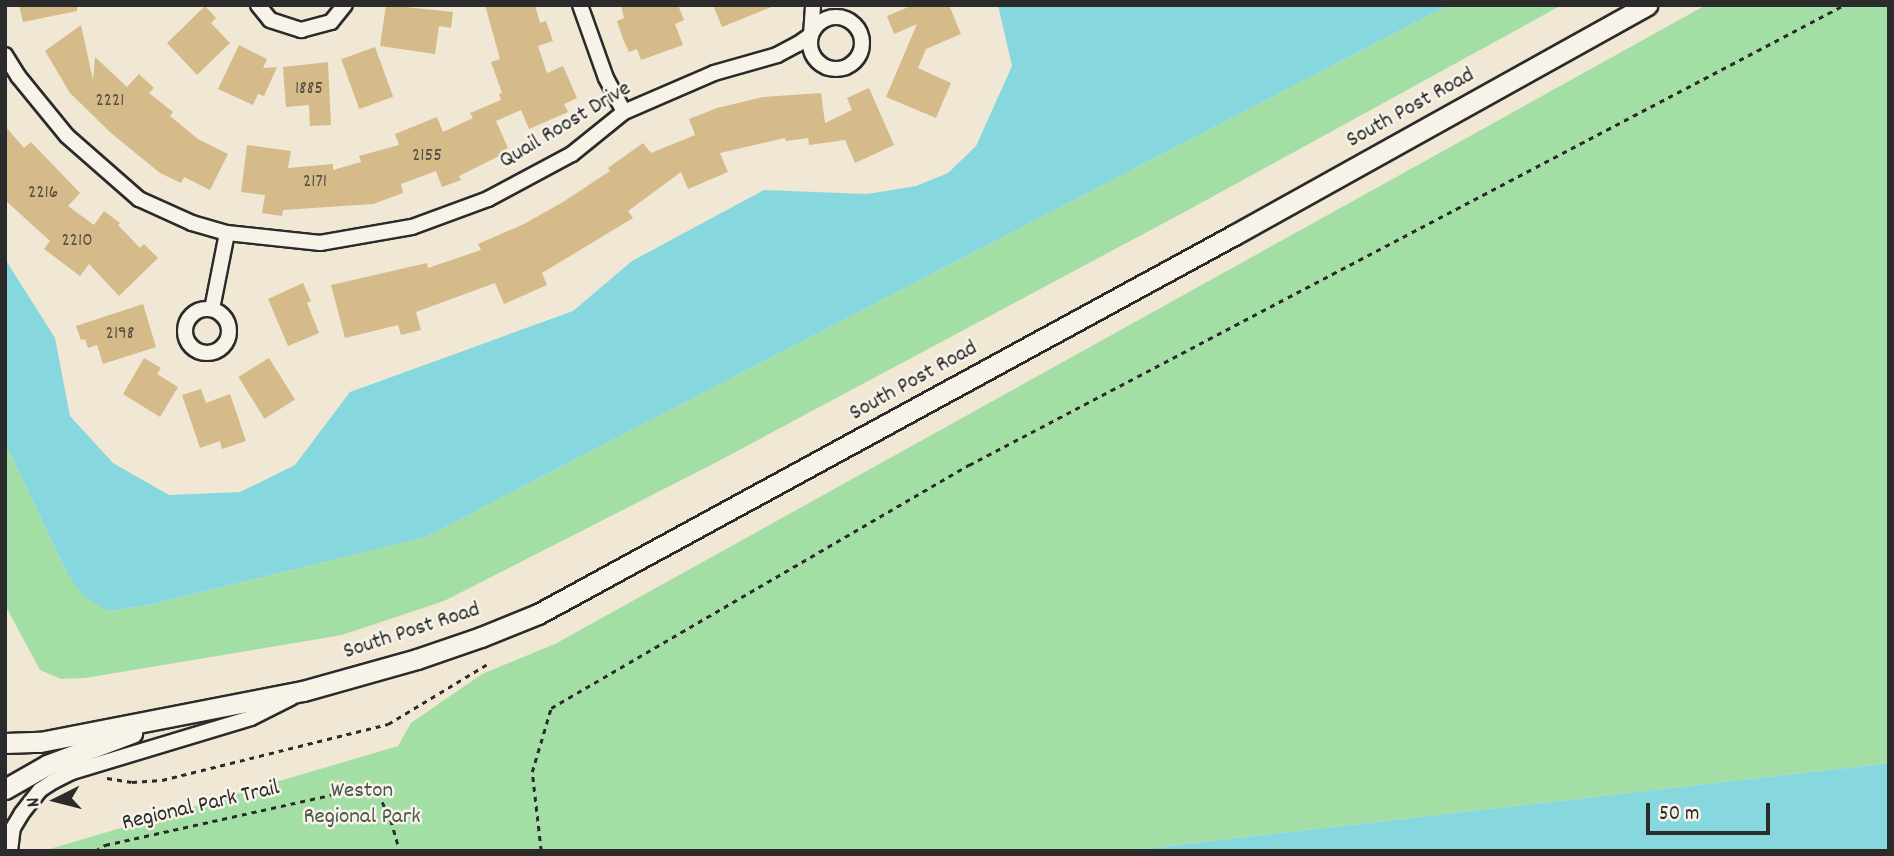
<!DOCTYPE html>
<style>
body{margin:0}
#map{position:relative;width:1894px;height:856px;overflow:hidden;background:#f0e8d5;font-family:Dekko,sans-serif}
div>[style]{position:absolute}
.green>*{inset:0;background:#a3dea5}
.water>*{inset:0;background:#87d8de}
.building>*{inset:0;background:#d5ba8a;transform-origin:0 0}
.path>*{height:2.5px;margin-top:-1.25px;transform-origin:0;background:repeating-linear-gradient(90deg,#2b2b2b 0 5px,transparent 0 10px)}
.roads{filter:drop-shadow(2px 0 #2b2b2b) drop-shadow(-2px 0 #2b2b2b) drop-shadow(0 2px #2b2b2b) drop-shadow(0 -2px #2b2b2b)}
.street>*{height:14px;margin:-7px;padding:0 7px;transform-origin:7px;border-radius:7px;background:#f7f3e8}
.street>.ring{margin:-7px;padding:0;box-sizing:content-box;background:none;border:14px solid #f7f3e8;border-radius:50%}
.secondary>*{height:19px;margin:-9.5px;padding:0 9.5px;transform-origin:9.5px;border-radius:9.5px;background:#f7f3e8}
span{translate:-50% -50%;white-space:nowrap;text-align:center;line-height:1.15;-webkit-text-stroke:5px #f7f3e8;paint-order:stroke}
.number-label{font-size:19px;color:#564f43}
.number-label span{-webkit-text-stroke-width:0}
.street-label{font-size:23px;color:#2b2b2b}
.park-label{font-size:23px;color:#49584a}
.frame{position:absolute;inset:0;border:7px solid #2b2b2b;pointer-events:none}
.north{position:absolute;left:21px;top:765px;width:70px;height:70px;-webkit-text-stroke:5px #f7f3e8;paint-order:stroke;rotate:264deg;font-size:19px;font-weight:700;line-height:28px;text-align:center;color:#2b2b2b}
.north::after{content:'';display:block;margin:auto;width:24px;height:32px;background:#2b2b2b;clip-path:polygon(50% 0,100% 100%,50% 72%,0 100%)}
.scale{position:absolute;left:1646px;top:803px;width:124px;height:32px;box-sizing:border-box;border:4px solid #2b2b2b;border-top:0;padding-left:9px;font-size:21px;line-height:24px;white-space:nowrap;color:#2b2b2b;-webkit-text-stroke:5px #f7f3e8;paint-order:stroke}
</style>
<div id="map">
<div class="green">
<i style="clip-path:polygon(1449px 5px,1562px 5px,1190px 209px,713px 464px,444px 601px,342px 635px,85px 678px,61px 679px,40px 670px,5px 605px,5px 443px,66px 571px,109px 611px,149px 605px,426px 537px)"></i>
<i style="clip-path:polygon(1706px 5px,1889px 5px,1889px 763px,1124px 851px,43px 851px,398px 746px,411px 723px,482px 674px,555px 644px)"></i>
</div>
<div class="water">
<i style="clip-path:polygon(998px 5px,1449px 5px,426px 537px,149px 605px,109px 611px,83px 596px,66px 571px,5px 443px,5px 259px,55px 338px,70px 416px,113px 463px,169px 495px,240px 492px,295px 465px,350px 392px,573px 311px,632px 261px,764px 190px,867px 194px,916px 186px,948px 173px,976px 146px,1012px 66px)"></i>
<i style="clip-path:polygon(1889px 763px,1889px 851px,1124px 851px)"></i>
</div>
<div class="building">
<i style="clip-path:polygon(19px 5px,77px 5px,77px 11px,23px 22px)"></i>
<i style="clip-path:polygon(386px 5px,453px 12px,451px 28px,439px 26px,435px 54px,380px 46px)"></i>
<i style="clip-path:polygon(485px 5px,535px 5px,540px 23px,546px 21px,553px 41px,538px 46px,547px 73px,563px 66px,577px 98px,564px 104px,568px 112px,529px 129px,521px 110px,496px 121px,508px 148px,504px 150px,505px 153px,459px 176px,461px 180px,442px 187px,436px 171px,401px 184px,403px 193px,373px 204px,283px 210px,282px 216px,262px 213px,265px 195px,241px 192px,247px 145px,291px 151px,288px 168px,333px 164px,333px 170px,361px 162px,359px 156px,399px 145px,395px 134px,437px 117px,443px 132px,473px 118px,470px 113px,501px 100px,499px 94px,502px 93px,491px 62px,500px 59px)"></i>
<i style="clip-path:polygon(621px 5px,678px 5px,684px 20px,675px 24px,683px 45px,641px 60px,637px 49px,629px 52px,623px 39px,617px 21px,624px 18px)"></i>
<i style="clip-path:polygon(713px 5px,774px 5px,774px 6px,722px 27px)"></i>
<i style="clip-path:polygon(913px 5px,949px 5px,961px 34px,926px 49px,918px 68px,951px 83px,936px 118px,886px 97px,917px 24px,894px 34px,887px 16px)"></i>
<i style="clip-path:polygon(205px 6px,216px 18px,211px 23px,230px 43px,197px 75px,167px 43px)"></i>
<i style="clip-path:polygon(81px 25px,93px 80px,95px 57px,127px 87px,139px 74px,154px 88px,149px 93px,173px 112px,170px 116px,198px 139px,228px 154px,210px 190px,184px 177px,181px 183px,160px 173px,111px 133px,70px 93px,45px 51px)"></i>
<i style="clip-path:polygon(239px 45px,267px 59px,263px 68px,277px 67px,264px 96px,258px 94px,253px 105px,218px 89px)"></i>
<i style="left:375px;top:47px;width:53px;height:36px;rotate:70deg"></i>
<i style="clip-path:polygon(328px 62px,331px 125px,310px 126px,309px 105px,286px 107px,283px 67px)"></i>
<i style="clip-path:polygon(869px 88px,894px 145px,855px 163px,845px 140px,809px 145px,808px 138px,786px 141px,785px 138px,720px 153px,728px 172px,688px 189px,681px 172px,628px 211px,633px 218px,542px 273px,547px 285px,504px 304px,495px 283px,416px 312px,421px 330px,401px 335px,398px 325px,345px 338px,331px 285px,427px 263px,428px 268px,481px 250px,478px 244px,524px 224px,563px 202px,610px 171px,608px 168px,643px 143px,651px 153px,695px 135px,689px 119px,717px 108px,763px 97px,821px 93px,825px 123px,852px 110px,847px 98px)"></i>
<i style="clip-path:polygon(5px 126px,24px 148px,31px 142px,80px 193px,68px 206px,94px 225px,104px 211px,120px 223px,118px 225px,140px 248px,144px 244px,158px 258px,119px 296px,89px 264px,80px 276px,44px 249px,50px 241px,5px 200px)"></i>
<i style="clip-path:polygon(303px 283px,311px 301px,307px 303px,319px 333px,288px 346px,268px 299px)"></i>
<i style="clip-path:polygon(143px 304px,156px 347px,103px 364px,97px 345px,88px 348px,85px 339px,81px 340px,76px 326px)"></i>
<i style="clip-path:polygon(144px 358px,161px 368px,157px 374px,178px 387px,160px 417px,123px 394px)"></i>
<i style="left:269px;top:358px;width:49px;height:36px;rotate:58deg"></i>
<i style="clip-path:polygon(201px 389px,206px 403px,230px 394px,246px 441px,222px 449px,220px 441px,200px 448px,182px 395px)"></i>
</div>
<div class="path">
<i style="left:107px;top:778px;width:25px;rotate:9deg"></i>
<i style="left:132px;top:782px;width:30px;rotate:-4deg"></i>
<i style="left:162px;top:780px;width:233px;rotate:-13.9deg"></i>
<i style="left:388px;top:724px;width:118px;rotate:-31.1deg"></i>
<i style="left:95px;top:851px;width:12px;rotate:-31deg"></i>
<i style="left:105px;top:845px;width:255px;rotate:-12.5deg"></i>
<i style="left:354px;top:790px;width:24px;rotate:7deg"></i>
<i style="left:378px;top:793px;width:30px;rotate:64deg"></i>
<i style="left:391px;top:820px;width:32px;rotate:74deg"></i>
<i style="left:541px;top:851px;width:80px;rotate:-96.5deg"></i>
<i style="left:532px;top:772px;width:67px;rotate:-73.5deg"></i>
<i style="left:551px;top:708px;width:484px;rotate:-30.2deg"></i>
<i style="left:969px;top:465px;width:989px;rotate:-27.73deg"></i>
</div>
<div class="roads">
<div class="street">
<i style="left:258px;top:5px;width:19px;rotate:51deg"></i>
<i style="left:270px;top:20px;width:33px;rotate:18deg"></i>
<i style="left:301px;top:30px;width:31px;rotate:-15deg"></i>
<i style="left:331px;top:22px;width:22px;rotate:-51deg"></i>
<i style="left:580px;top:5px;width:77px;rotate:70.4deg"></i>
<i style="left:606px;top:78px;width:38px;rotate:62deg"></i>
<i class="ring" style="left:810px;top:17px;width:38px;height:38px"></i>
<i style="left:5px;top:55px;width:25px;rotate:58deg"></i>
<i style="left:18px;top:76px;width:77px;rotate:50.8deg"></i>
<i style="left:67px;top:136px;width:96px;rotate:41.2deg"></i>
<i style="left:139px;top:199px;width:58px;rotate:24.4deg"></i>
<i style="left:192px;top:223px;width:36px;rotate:16deg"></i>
<i style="left:227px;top:233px;width:94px;rotate:6.1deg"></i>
<i style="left:320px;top:243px;width:93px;rotate:-9.9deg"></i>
<i style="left:412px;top:227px;width:81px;rotate:-20.2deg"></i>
<i style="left:488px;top:199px;width:95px;rotate:-28.2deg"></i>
<i style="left:572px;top:154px;width:67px;rotate:-38.9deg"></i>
<i style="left:624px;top:112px;width:98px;rotate:-23.4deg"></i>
<i style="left:714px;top:73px;width:66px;rotate:-15.9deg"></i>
<i style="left:777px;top:55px;width:24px;rotate:-28deg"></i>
<i style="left:798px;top:44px;width:16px;rotate:-35deg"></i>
<i style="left:811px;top:35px;width:30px;rotate:-86deg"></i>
<i class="ring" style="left:185px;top:309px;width:30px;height:30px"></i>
<i style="left:212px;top:309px;width:77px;rotate:-78.8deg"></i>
<i style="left:10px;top:851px;width:23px;rotate:-83deg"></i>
<i style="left:13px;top:828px;width:17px;rotate:-59deg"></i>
<i style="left:22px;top:813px;width:29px;rotate:-52deg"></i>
<i style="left:40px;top:790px;width:17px;rotate:-33deg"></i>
<i style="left:54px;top:781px;width:20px;rotate:-27deg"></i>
<i style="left:72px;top:772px;width:187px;rotate:-16.8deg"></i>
<i style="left:251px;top:718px;width:45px;rotate:-26.6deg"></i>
</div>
<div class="secondary">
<i style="left:5px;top:743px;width:35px;rotate:-2deg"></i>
<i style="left:40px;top:742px;width:268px;rotate:-11deg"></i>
<i style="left:303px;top:691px;width:118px;rotate:-15.7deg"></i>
<i style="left:417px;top:659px;width:68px;rotate:-19deg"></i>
<i style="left:481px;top:637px;width:61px;rotate:-22deg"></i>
<i style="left:538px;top:614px;width:793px;rotate:-28.57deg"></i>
<i style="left:1234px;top:235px;width:473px;rotate:-29.1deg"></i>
<i style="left:5px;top:789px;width:48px;rotate:-29.7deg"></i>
<i style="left:47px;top:765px;width:91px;rotate:-20.6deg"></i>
</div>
</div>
<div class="number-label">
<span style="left:309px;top:90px">1885</span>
<span style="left:110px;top:102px">2221</span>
<span style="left:427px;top:157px">2155</span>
<span style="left:315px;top:183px">2171</span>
<span style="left:43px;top:194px">2216</span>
<span style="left:77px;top:242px">2210</span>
<span style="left:120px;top:335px">2198</span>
</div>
<div class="street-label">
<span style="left:1411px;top:109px;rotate:-29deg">South Post Road</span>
<span style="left:566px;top:126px;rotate:-31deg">Quail Roost Drive</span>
<span style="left:914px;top:382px;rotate:-29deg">South Post Road</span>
<span style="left:412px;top:632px;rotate:-18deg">South Post Road</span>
<span style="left:201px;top:807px;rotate:-13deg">Regional Park Trail</span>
</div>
<div class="park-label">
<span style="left:362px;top:805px">Weston<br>Regional Park</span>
</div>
<div class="frame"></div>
<div class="north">N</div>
<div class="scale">50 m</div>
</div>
